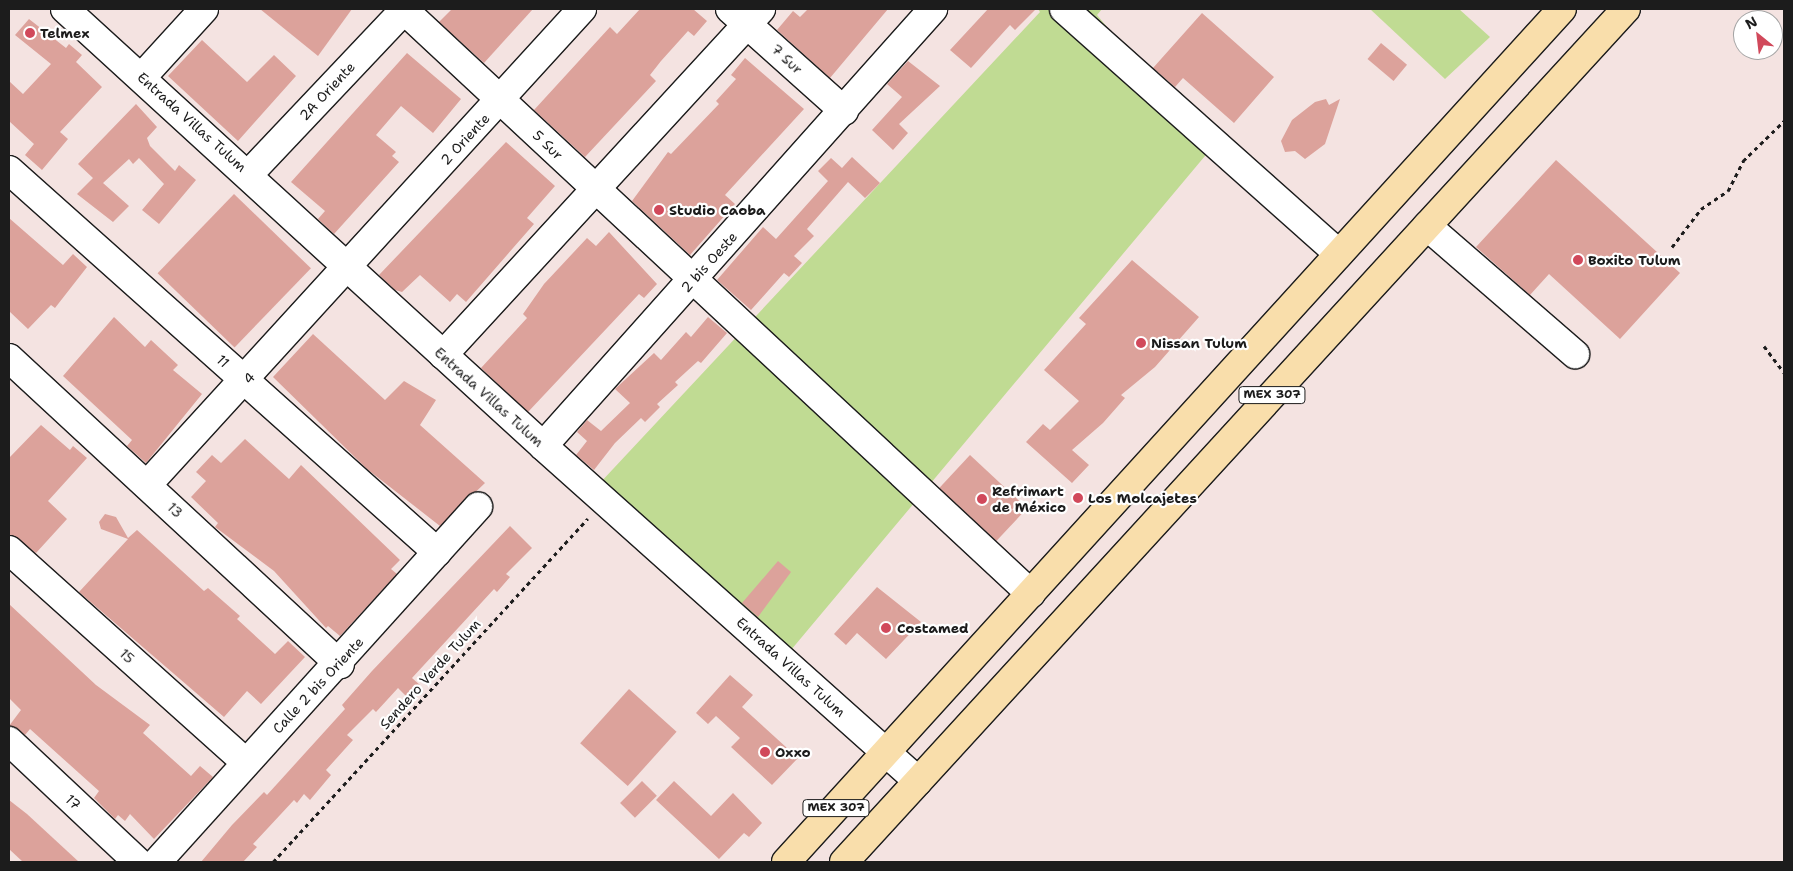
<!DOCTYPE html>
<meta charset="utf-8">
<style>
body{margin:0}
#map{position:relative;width:1793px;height:871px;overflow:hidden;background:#f4e3e1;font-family:"Shantell Sans",sans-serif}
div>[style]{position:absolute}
.green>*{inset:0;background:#c0db93}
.building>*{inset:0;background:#dca29b;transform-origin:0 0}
.path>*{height:3px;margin-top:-1.5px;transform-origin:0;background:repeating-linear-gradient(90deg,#1c1c1c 0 4px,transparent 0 8px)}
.roads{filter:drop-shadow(1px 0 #1c1c1c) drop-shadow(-1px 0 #1c1c1c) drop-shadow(0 1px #1c1c1c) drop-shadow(0 -1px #1c1c1c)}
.minor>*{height:28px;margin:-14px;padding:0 14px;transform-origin:14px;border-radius:14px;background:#fff}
.highway>*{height:28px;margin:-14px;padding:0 14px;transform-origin:14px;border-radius:14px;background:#f9deab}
.dots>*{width:14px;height:14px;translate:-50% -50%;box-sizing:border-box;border:2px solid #fff;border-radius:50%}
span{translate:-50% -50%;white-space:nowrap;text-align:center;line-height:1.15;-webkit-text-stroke:4.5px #fff;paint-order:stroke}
.shield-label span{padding:1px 4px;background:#fff;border:1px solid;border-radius:4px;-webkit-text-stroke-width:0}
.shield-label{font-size:12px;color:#1c1c1c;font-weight:700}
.poi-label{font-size:14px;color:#1c1c1c;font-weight:700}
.left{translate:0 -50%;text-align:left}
.street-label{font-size:14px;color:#1c1c1c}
.frame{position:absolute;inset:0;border:10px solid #1c1c1c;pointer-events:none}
.north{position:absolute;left:1733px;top:10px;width:50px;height:50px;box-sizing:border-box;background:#fff;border:1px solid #a4a4a4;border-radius:50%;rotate:331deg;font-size:14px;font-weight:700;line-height:20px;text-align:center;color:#1c1c1c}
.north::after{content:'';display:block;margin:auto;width:18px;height:22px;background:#d1495b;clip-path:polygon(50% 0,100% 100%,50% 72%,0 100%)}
</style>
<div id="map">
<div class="green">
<i style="clip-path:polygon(1038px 9px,1102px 9px,1097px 15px,1210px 150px,791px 650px,599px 484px,1040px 12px)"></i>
<i style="clip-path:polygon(1370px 9px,1459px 9px,1490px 37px,1445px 79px)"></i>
</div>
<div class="building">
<i style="clip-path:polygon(260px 9px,352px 9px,318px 56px)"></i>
<i style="clip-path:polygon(452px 9px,533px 9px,484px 63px,439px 22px)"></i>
<i style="clip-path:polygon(640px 9px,693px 9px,707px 21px,694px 36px,688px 31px,661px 61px,650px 75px,656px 81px,585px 157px,534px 110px,610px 27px,617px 34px)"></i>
<i style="clip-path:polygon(808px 9px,888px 9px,830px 78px,777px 30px,793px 11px,800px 17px)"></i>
<i style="clip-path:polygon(988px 9px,1036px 9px,1015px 30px,1010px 25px,971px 68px,950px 50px)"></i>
<i style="clip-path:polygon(1202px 13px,1274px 77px,1234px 123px,1183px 78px,1175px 87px,1153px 68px)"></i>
<i style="clip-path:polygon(29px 19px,66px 48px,69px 44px,82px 55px,76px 62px,102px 87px,60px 132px,68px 139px,42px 170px,25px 155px,34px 144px,9px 121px,9px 81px,23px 94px,51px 64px,15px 35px)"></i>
<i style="clip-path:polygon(202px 40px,247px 82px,274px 55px,296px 76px,238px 141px,168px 76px)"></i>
<i style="left:1381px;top:43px;width:34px;height:21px;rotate:40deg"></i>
<i style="clip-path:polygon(407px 53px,461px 99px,433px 133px,401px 106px,376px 135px,396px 152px,392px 156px,399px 162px,334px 234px,318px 219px,325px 211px,291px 182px)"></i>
<i style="clip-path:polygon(745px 58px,804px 109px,725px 195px,735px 204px,690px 255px,632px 201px,668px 152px,671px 154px,719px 104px,716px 101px,736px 79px,731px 75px)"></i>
<i style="clip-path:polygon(908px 61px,940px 86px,899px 124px,908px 133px,893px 150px,872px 130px,902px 97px,887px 84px)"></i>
<i style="clip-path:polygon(1326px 99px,1329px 105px,1340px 99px,1325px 144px,1305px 159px,1295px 151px,1285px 152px,1281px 141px,1292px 120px,1315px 102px)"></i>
<i style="clip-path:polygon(136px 104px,157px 127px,147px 138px,150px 146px,175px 171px,179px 165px,196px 180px,159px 224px,142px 210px,164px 184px,139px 158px,133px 164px,129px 159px,103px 183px,129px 206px,113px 222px,77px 194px,93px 178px,78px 164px)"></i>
<i style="clip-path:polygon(506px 142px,555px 186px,527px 218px,534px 224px,466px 302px,457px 294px,450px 302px,420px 275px,402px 292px,395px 290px,379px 275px)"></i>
<i style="clip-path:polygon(852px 157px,880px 183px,865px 198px,848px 182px,807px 229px,814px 236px,794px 256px,802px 263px,789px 277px,784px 273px,751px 310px,717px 280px,763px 227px,776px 239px,828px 181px,818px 171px,831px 158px,842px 168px)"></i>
<i style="clip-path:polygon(1556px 160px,1680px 273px,1620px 339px,1549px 274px,1530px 295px,1476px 247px)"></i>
<i style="left:234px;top:194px;width:107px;height:110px;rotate:44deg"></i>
<i style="clip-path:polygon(9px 218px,63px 265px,73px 254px,87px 267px,55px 308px,51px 305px,28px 329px,9px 311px)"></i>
<i style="clip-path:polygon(609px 232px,657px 284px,644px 298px,639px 294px,528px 412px,481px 368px,527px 318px,523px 314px,544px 284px,587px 238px,596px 246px)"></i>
<i style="clip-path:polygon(1132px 260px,1199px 317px,1155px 367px,1121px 395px,1125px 398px,1103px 423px,1072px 450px,1089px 465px,1072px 483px,1026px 442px,1043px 424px,1050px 430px,1079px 401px,1044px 370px,1086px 324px,1079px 318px)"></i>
<i style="clip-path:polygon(114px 317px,145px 347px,151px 340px,178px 365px,173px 370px,202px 394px,146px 463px,127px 446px,132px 440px,63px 376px)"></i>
<i style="clip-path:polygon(708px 317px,727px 333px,701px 363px,698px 361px,675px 382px,678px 385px,657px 404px,660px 407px,645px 422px,641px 418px,615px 443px,594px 470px,576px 455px,587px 441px,577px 432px,587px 420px,601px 431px,630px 403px,615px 389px,654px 353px,661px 360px,686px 332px,691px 337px)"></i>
<i style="clip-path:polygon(313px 334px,385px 400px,404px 381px,436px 400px,420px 425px,485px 483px,440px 526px,367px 469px,273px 377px)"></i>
<i style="clip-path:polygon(41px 425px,70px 450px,73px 446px,87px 458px,48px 501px,67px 519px,36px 553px,9px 535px,9px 458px)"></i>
<i style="clip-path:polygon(245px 439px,289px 479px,301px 465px,400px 560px,391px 569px,397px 574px,340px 636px,328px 626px,326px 628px,274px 571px,215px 527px,218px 523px,191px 497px,206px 481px,196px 472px,212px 455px,221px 463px)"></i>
<i style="left:970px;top:455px;width:78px;height:45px;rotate:43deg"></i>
<i style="clip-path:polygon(105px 514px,116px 517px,128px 538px,137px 530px,204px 591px,208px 588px,240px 616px,237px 619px,275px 654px,288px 641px,305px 657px,261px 704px,247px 691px,224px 717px,79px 592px,128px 539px,101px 529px,99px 522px)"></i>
<i style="clip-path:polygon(510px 526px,532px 548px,506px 574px,510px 577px,497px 592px,494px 589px,412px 678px,420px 685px,408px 698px,398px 688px,376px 712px,373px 709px,347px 735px,353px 740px,326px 770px,331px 775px,310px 800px,304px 794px,297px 803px,294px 800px,253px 844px,257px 847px,243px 862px,201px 862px,232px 825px,264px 792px,267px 795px,345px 709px,342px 705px,372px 671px)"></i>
<i style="clip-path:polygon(778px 561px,791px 572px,758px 617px,742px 603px)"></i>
<i style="clip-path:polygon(877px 587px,921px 622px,886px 659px,857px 633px,846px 645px,834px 634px)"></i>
<i style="clip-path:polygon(9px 604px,96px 685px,150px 725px,143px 733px,191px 776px,200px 766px,213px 777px,154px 839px,130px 814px,125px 821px,118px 815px,115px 819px,94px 798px,99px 791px,30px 729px,25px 735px,9px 726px,21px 710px,9px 698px)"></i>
<i style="clip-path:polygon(730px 675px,753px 695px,742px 707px,798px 758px,772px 785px,731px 747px,740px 738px,716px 716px,708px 724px,696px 713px)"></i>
<i style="left:629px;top:689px;width:64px;height:73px;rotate:42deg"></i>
<i style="left:642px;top:781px;width:21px;height:31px;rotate:45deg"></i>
<i style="clip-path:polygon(674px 781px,711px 816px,733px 793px,762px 823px,749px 837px,744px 833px,719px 859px,656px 800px)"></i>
<i style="clip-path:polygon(9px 800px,27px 814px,79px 862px,23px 862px,9px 849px)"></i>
</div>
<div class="path">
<i style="left:1672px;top:247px;width:48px;rotate:-52.7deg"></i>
<i style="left:1701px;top:209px;width:32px;rotate:-34deg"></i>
<i style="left:1728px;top:191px;width:34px;rotate:-63deg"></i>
<i style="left:1743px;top:161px;width:57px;rotate:-44.3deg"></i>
<i style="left:1764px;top:346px;width:34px;rotate:53deg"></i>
<i style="left:273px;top:862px;width:466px;rotate:-47.5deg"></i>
</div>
<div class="roads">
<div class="minor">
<i style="left:65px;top:9px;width:648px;rotate:42.43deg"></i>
<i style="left:543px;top:446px;width:503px;rotate:41.78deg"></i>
<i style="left:403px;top:9px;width:858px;rotate:42.97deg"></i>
<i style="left:730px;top:9px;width:153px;rotate:41.8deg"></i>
<i style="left:1064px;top:9px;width:368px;rotate:41.7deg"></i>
<i style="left:142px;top:77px;width:92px;rotate:-47.6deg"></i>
<i style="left:9px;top:170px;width:574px;rotate:41.75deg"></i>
<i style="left:249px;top:174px;width:227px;rotate:-46.6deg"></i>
<i style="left:1427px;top:226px;width:196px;rotate:40.9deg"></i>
<i style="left:443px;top:355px;width:470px;rotate:-47.4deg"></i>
<i style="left:9px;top:358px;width:451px;rotate:42.8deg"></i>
<i style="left:543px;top:446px;width:586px;rotate:-48.25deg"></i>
<i style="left:147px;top:485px;width:645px;rotate:-47.58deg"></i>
<i style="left:9px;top:550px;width:317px;rotate:41.9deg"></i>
<i style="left:9px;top:741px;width:177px;rotate:43.2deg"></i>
<i style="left:157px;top:862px;width:479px;rotate:-47.9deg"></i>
</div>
<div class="highway">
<i style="left:786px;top:862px;width:1153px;rotate:-47.71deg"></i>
<i style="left:844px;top:862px;width:1157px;rotate:-47.49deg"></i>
</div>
</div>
<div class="dots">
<i style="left:30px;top:33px;background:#d1495b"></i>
<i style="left:659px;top:210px;background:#d1495b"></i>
<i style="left:1578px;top:260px;background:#d1495b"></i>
<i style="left:1141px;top:343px;background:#d1495b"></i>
<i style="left:1078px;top:498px;background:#d1495b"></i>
<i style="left:982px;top:499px;background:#d1495b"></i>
<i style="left:886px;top:628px;background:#d1495b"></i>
<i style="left:765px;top:752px;background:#d1495b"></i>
</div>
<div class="shield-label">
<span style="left:1272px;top:395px">MEX 307</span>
<span style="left:836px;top:808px">MEX 307</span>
</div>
<div class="poi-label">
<span class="left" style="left:40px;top:33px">Telmex</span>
<span class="left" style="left:669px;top:210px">Studio Caoba</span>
<span class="left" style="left:1588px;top:260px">Boxito Tulum</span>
<span class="left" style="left:1151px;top:343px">Nissan Tulum</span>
<span class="left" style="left:992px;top:499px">Refrimart<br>de México</span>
<span class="left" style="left:1088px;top:498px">Los Molcajetes</span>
<span class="left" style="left:897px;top:628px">Costamed</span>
<span class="left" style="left:775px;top:752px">Oxxo</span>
</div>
<div class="street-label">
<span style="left:787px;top:59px;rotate:43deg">7 Sur</span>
<span style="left:327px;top:91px;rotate:-47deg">2A Oriente</span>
<span style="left:192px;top:122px;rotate:42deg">Entrada Villas Tulum</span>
<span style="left:465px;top:139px;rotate:-47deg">2 Oriente</span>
<span style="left:548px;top:145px;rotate:44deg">5 Sur</span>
<span style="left:709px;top:262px;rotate:-48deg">2 bis Oeste</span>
<span style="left:223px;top:361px;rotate:42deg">11</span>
<span style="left:249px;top:378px;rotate:-48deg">4</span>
<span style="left:489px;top:397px;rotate:42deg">Entrada Villas Tulum</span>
<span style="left:175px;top:510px;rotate:43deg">13</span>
<span style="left:127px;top:656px;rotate:42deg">15</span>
<span style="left:791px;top:667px;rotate:42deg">Entrada Villas Tulum</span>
<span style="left:430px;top:674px;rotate:-48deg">Sendero Verde Tulum</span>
<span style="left:318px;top:685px;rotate:-47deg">Calle 2 bis Oriente</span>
<span style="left:73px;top:802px;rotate:43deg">17</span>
</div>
<div class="frame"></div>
<div class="north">N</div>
</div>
